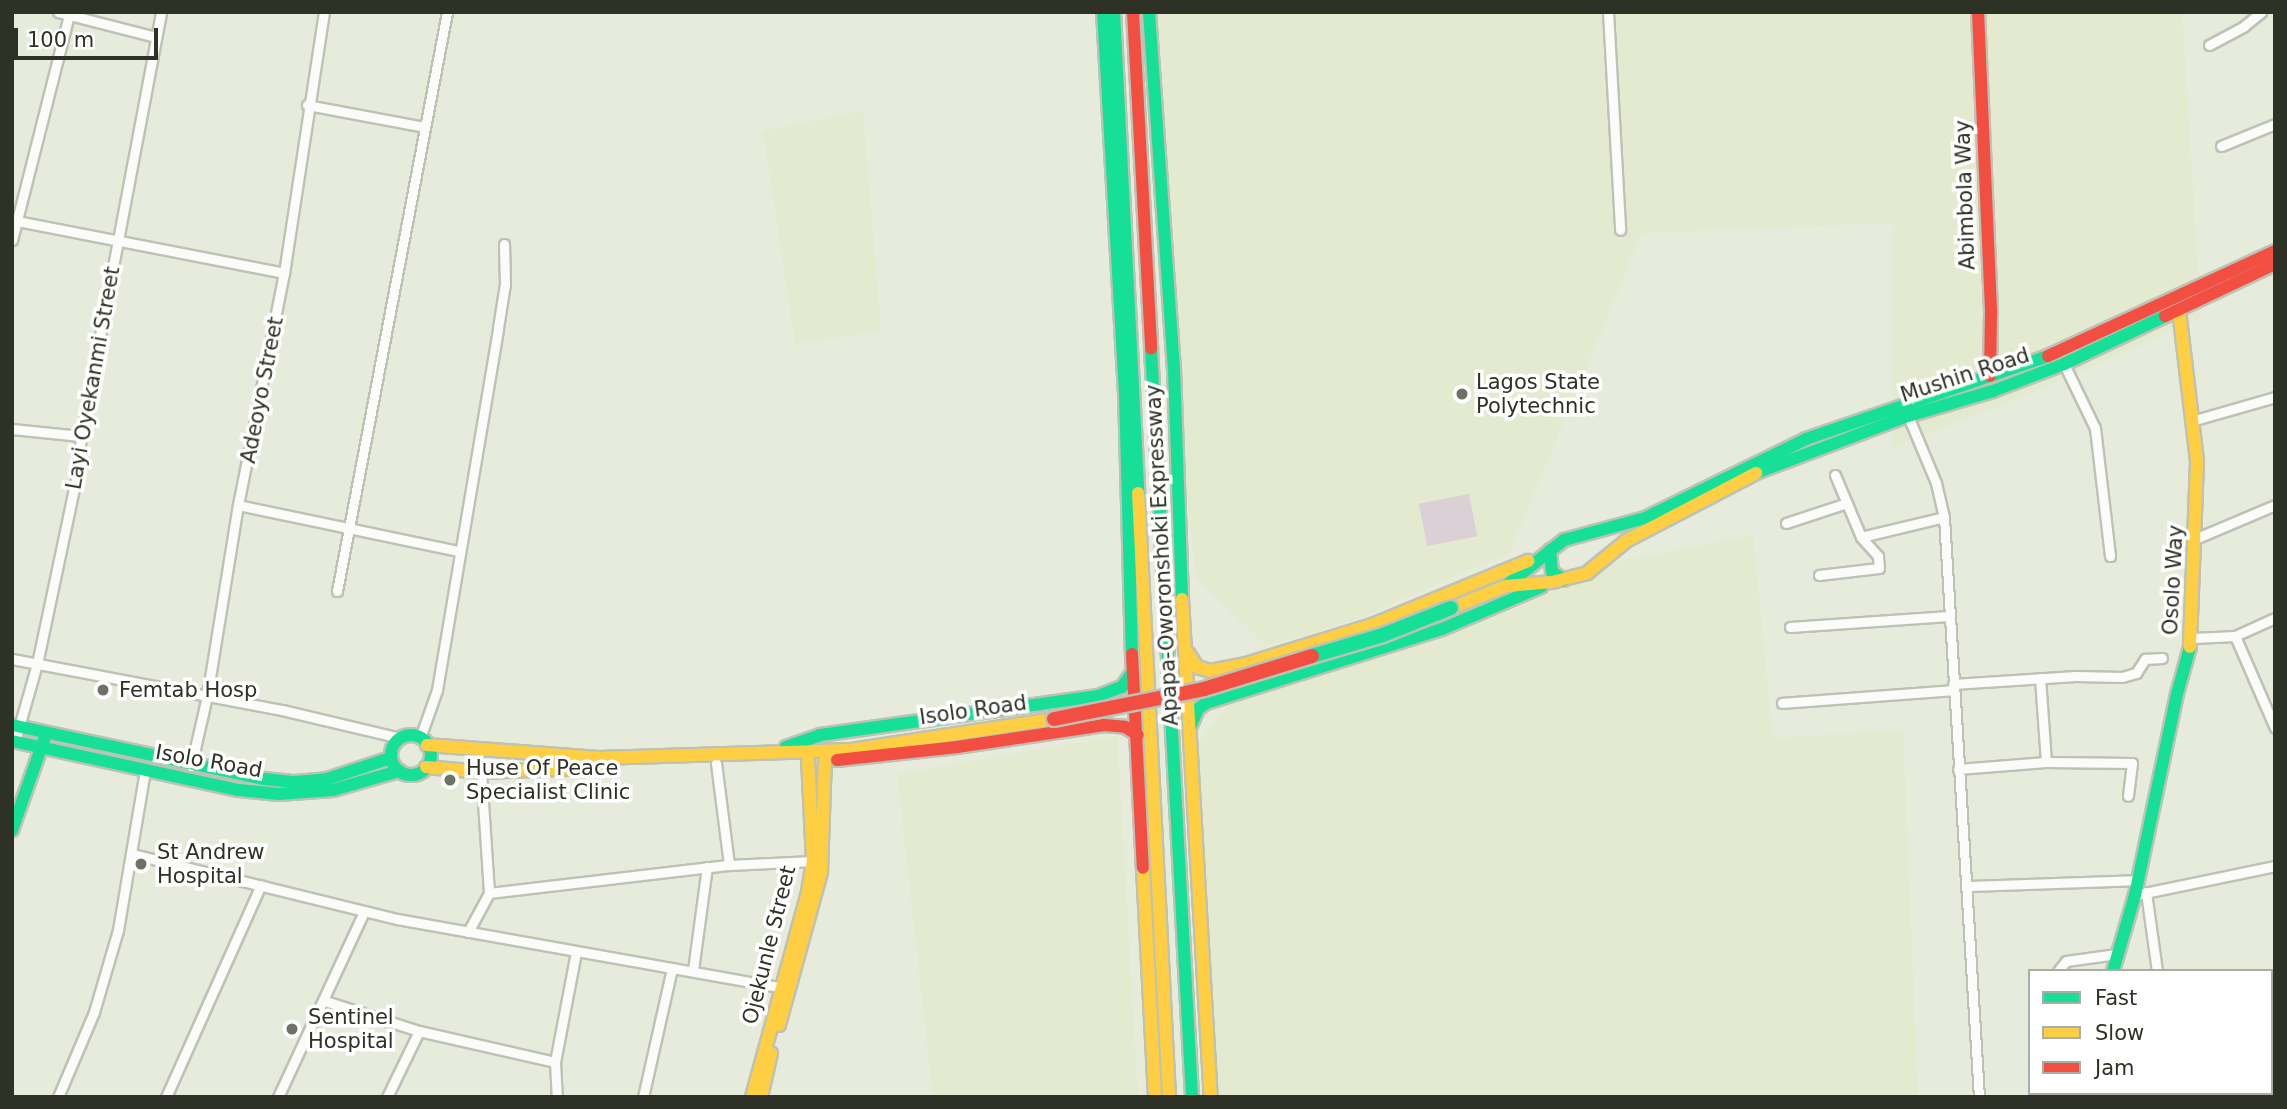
<!DOCTYPE html>
<style>
body{margin:0}
#map{position:relative;width:2287px;height:1109px;overflow:hidden;background:#e6ebdb;font-family:"DejaVu Sans",sans-serif}
div>[style]{position:absolute}
.built>*{inset:0;background:#e3ead0}
.green>*{inset:0;background:#dbd0d6;transform-origin:0 0}
.roads{filter:drop-shadow(2px 0 #bec2b5) drop-shadow(-2px 0 #bec2b5) drop-shadow(0 2px #bec2b5) drop-shadow(0 -2px #bec2b5)}
.street>*{height:9px;margin:-4.5px;padding:0 4.5px;transform-origin:4.5px;border-radius:4.5px;background:#fbfcfa}
.fast>*{height:12px;margin:-6px;padding:0 6px;transform-origin:6px;border-radius:6px;background:#16e098}
.fast>.ring{margin:-6px;padding:0;box-sizing:content-box;background:none;border:12px solid #16e098;border-radius:50%}
.slow>*{height:12px;margin:-6px;padding:0 6px;transform-origin:6px;border-radius:6px;background:#ffcf43}
.jam>*{height:12px;margin:-6px;padding:0 6px;transform-origin:6px;border-radius:6px;background:#f24e42}
.bridges{filter:drop-shadow(2px 0 #bec2b5) drop-shadow(-2px 0 #bec2b5) drop-shadow(0 2px #bec2b5) drop-shadow(0 -2px #bec2b5)}
.fast-bridge>*{height:14px;margin:-7px;padding:0 7px;transform-origin:7px;border-radius:7px;background:#16e098}
.jam-bridge>*{height:14px;margin:-7px;padding:0 7px;transform-origin:7px;border-radius:7px;background:#f24e42}
.dots>*{width:19px;height:19px;translate:-50% -50%;box-sizing:border-box;border:4px solid #fff;border-radius:50%}
span{translate:-50% -50%;white-space:nowrap;text-align:center;line-height:1.15;-webkit-text-stroke:7px #fff;paint-order:stroke}
.street-label{font-size:21px;color:#2e3126}
.poi-label{font-size:21px;color:#2e3126}
.left{translate:0 -50%;text-align:left}
.frame{position:absolute;inset:0;border:14px solid #2e3126;pointer-events:none}
.legend{position:absolute;left:2028px;top:969px;width:245px;height:126px;box-sizing:border-box;background:#fff;border:2px solid #abada8;margin:0;padding:9px 12px;list-style:none;font-size:21px;color:#2e3126}
.legend li{display:flex;align-items:center;gap:14px;height:35px}
.legend b{width:35px;border:2px solid #abada8}
.scale{position:absolute;left:14px;top:28px;width:144px;height:32px;box-sizing:border-box;border:4px solid #2e3126;border-top:0;padding-left:9px;font-size:21px;line-height:24px;white-space:nowrap;color:#2e3126;-webkit-text-stroke:5px #fff;paint-order:stroke}
</style>
<div id="map">
<div class="built">
<i style="clip-path:polygon(1145px 12px,2182px 12px,2201px 318px,2020px 398px,1892px 447px,1893px 223px,1642px 233px,1510px 552px,1356px 620px,1266px 646px,1196px 577px,1189px 512px,1177px 469px,1143px 35px)"></i>
<i style="clip-path:polygon(863px 111px,881px 331px,795px 343px,763px 131px)"></i>
<i style="clip-path:polygon(1753px 535px,1773px 738px,1903px 730px,1918px 1097px,1212px 1097px,1199px 742px,1231px 702px,1515px 609px,1621px 561px)"></i>
<i style="clip-path:polygon(1117px 736px,1138px 1097px,933px 1097px,897px 774px)"></i>
</div>
<div class="green">
<i style="left:1469px;top:494px;width:43px;height:51px;rotate:79deg"></i>
</div>
<div class="roads">
<div class="street">
<i style="left:58px;top:12px;width:101px;rotate:14.3deg"></i>
<i style="left:1608px;top:12px;width:218px;rotate:86.8deg"></i>
<i style="left:2209px;top:45px;width:40px;rotate:-28deg"></i>
<i style="left:2244px;top:26px;width:22px;rotate:-39deg"></i>
<i style="left:307px;top:105px;width:120px;rotate:10.6deg"></i>
<i style="left:2221px;top:146px;width:58px;rotate:-22.2deg"></i>
<i style="left:17px;top:221px;width:272px;rotate:11deg"></i>
<i style="left:12px;top:240px;width:232px;rotate:-75.8deg"></i>
<i style="left:2064px;top:364px;width:71px;rotate:64.2deg"></i>
<i style="left:2095px;top:428px;width:129px;rotate:83.3deg"></i>
<i style="left:1908px;top:416px;width:73px;rotate:67.3deg"></i>
<i style="left:1936px;top:483px;width:35px;rotate:77deg"></i>
<i style="left:1944px;top:517px;width:581px;rotate:86.55deg"></i>
<i style="left:2195px;top:420px;width:83px;rotate:-16deg"></i>
<i style="left:12px;top:429px;width:69px;rotate:5.8deg"></i>
<i style="left:1835px;top:475px;width:67px;rotate:67.2deg"></i>
<i style="left:1861px;top:537px;width:85px;rotate:-13.5deg"></i>
<i style="left:238px;top:505px;width:226px;rotate:11.8deg"></i>
<i style="left:1786px;top:523px;width:64px;rotate:-18.2deg"></i>
<i style="left:2197px;top:538px;width:85px;rotate:-22.9deg"></i>
<i style="left:1819px;top:575px;width:60px;rotate:-6.7deg"></i>
<i style="left:1879px;top:568px;width:12px;rotate:-95deg"></i>
<i style="left:1878px;top:556px;width:25px;rotate:-132deg"></i>
<i style="left:337px;top:591px;width:589px;rotate:-79.24deg"></i>
<i style="left:1790px;top:627px;width:159px;rotate:-4deg"></i>
<i style="left:2235px;top:636px;width:100px;rotate:66.5deg"></i>
<i style="left:2193px;top:638px;width:42px;rotate:-2.7deg"></i>
<i style="left:2235px;top:636px;width:44px;rotate:-24.2deg"></i>
<i style="left:12px;top:659px;width:275px;rotate:10.7deg"></i>
<i style="left:282px;top:710px;width:121px;rotate:13.3deg"></i>
<i style="left:2040px;top:678px;width:84px;rotate:85.9deg"></i>
<i style="left:1953px;top:684px;width:123px;rotate:-3.7deg"></i>
<i style="left:2076px;top:676px;width:46px;rotate:1.2deg"></i>
<i style="left:2122px;top:677px;width:15px;rotate:-16deg"></i>
<i style="left:2136px;top:673px;width:17px;rotate:-57deg"></i>
<i style="left:2145px;top:659px;width:17px;rotate:-3deg"></i>
<i style="left:1782px;top:703px;width:172px;rotate:-4.3deg"></i>
<i style="left:420px;top:738px;width:51px;rotate:-70.5deg"></i>
<i style="left:437px;top:690px;width:367px;rotate:-80.4deg"></i>
<i style="left:498px;top:328px;width:45px;rotate:-81deg"></i>
<i style="left:505px;top:284px;width:40px;rotate:-91.4deg"></i>
<i style="left:15px;top:741px;width:80px;rotate:-74.1deg"></i>
<i style="left:37px;top:664px;width:194px;rotate:-78.1deg"></i>
<i style="left:77px;top:474px;width:38px;rotate:-84deg"></i>
<i style="left:81px;top:436px;width:431px;rotate:-79.3deg"></i>
<i style="left:716px;top:763px;width:103px;rotate:82.7deg"></i>
<i style="left:729px;top:865px;width:84px;rotate:-2.7deg"></i>
<i style="left:191px;top:766px;width:72px;rotate:-77.1deg"></i>
<i style="left:207px;top:696px;width:193px;rotate:-80.8deg"></i>
<i style="left:238px;top:505px;width:237px;rotate:-78.8deg"></i>
<i style="left:284px;top:273px;width:264px;rotate:-81.3deg"></i>
<i style="left:1958px;top:769px;width:88px;rotate:-4.5deg"></i>
<i style="left:2046px;top:762px;width:86px;rotate:0.7deg"></i>
<i style="left:2132px;top:763px;width:33px;rotate:97deg"></i>
<i style="left:481px;top:772px;width:121px;rotate:86.2deg"></i>
<i style="left:489px;top:893px;width:242px;rotate:-6.7deg"></i>
<i style="left:132px;top:854px;width:273px;rotate:13.8deg"></i>
<i style="left:397px;top:919px;width:394px;rotate:10.1deg"></i>
<i style="left:1967px;top:886px;width:170px;rotate:-2deg"></i>
<i style="left:2146px;top:892px;width:80px;rotate:82.1deg"></i>
<i style="left:2135px;top:895px;width:143px;rotate:-11.7deg"></i>
<i style="left:468px;top:932px;width:44px;rotate:-61.7deg"></i>
<i style="left:693px;top:970px;width:104px;rotate:-82.3deg"></i>
<i style="left:2058px;top:971px;width:13px;rotate:-51deg"></i>
<i style="left:2066px;top:961px;width:51px;rotate:-7.8deg"></i>
<i style="left:325px;top:1001px;width:99px;rotate:17.7deg"></i>
<i style="left:2271px;top:1031px;width:4px;rotate:-14deg"></i>
<i style="left:555px;top:1062px;width:112px;rotate:-79.2deg"></i>
<i style="left:2174px;top:1093px;width:4px;rotate:76deg"></i>
<i style="left:58px;top:1097px;width:92px;rotate:-67deg"></i>
<i style="left:94px;top:1012px;width:85px;rotate:-73.7deg"></i>
<i style="left:118px;top:930px;width:161px;rotate:-80.4deg"></i>
<i style="left:166px;top:1097px;width:232px;rotate:-65.9deg"></i>
<i style="left:278px;top:1097px;width:204px;rotate:-65.1deg"></i>
<i style="left:387px;top:1097px;width:73px;rotate:-64.1deg"></i>
<i style="left:419px;top:1031px;width:139px;rotate:12.8deg"></i>
<i style="left:555px;top:1062px;width:35px;rotate:87deg"></i>
<i style="left:643px;top:1097px;width:132px;rotate:-77.3deg"></i>
</div>
<div class="fast">
<i style="left:1103px;top:12px;width:380px;rotate:86.7deg"></i>
<i style="left:1125px;top:391px;width:263px;rotate:88.5deg"></i>
<i style="left:1114px;top:12px;width:482px;rotate:87.1deg"></i>
<i style="left:1149px;top:12px;width:358px;rotate:86deg"></i>
<i style="left:1174px;top:369px;width:230px;rotate:88deg"></i>
<i style="left:1151px;top:349px;width:749px;rotate:86.86deg"></i>
<i style="left:1756px;top:473px;width:162px;rotate:-20.6deg"></i>
<i style="left:1908px;top:416px;width:89px;rotate:-16.4deg"></i>
<i style="left:1993px;top:391px;width:76px;rotate:-20.8deg"></i>
<i style="left:2064px;top:364px;width:112px;rotate:-25.4deg"></i>
<i style="left:1550px;top:550px;width:22px;rotate:85deg"></i>
<i style="left:1552px;top:572px;width:14px;rotate:34deg"></i>
<i style="left:1507px;top:585px;width:73px;rotate:-38.3deg"></i>
<i style="left:1564px;top:540px;width:84px;rotate:-15.2deg"></i>
<i style="left:1645px;top:518px;width:179px;rotate:-26.1deg"></i>
<i style="left:1806px;top:439px;width:256px;rotate:-18.9deg"></i>
<i style="left:12px;top:725px;width:258px;rotate:12.1deg"></i>
<i style="left:264px;top:779px;width:31px;rotate:6deg"></i>
<i style="left:295px;top:782px;width:32px;rotate:-5deg"></i>
<i style="left:327px;top:779px;width:67px;rotate:-18.2deg"></i>
<i style="left:1191px;top:725px;width:17px;rotate:-66deg"></i>
<i style="left:1198px;top:709px;width:10px;rotate:-37deg"></i>
<i style="left:1206px;top:703px;width:247px;rotate:-17.4deg"></i>
<i style="left:1442px;top:629px;width:108px;rotate:-23deg"></i>
<i class="ring" style="left:391px;top:735px;width:28px;height:28px"></i>
<i style="left:12px;top:741px;width:232px;rotate:12.2deg"></i>
<i style="left:239px;top:790px;width:40px;rotate:5.7deg"></i>
<i style="left:279px;top:794px;width:54px;rotate:-4.2deg"></i>
<i style="left:333px;top:790px;width:69px;rotate:-16.1deg"></i>
<i style="left:786px;top:747px;width:36px;rotate:-19deg"></i>
<i style="left:820px;top:735px;width:281px;rotate:-8deg"></i>
<i style="left:1098px;top:696px;width:26px;rotate:-21deg"></i>
<i style="left:1122px;top:687px;width:19px;rotate:-55deg"></i>
<i style="left:12px;top:830px;width:102px;rotate:-70.5deg"></i>
<i style="left:2113px;top:971px;width:79px;rotate:-73.9deg"></i>
<i style="left:2135px;top:895px;width:205px;rotate:-78.2deg"></i>
<i style="left:2177px;top:694px;width:49px;rotate:-74.5deg"></i>
</div>
<div class="slow">
<i style="left:2179px;top:310px;width:153px;rotate:83.2deg"></i>
<i style="left:2197px;top:462px;width:185px;rotate:92.2deg"></i>
<i style="left:1138px;top:493px;width:605px;rotate:87.06deg"></i>
<i style="left:1182px;top:599px;width:499px;rotate:86.7deg"></i>
<i style="left:1451px;top:608px;width:59px;rotate:-21.8deg"></i>
<i style="left:1506px;top:586px;width:46px;rotate:-5deg"></i>
<i style="left:1552px;top:582px;width:36px;rotate:-14deg"></i>
<i style="left:1587px;top:573px;width:50px;rotate:-39.4deg"></i>
<i style="left:1626px;top:541px;width:147px;rotate:-27.6deg"></i>
<i style="left:1188px;top:653px;width:17px;rotate:57deg"></i>
<i style="left:1197px;top:667px;width:14px;rotate:17deg"></i>
<i style="left:1210px;top:671px;width:37px;rotate:-11deg"></i>
<i style="left:1246px;top:664px;width:132px;rotate:-17.2deg"></i>
<i style="left:1372px;top:625px;width:169px;rotate:-22.3deg"></i>
<i style="left:427px;top:745px;width:172px;rotate:4.3deg"></i>
<i style="left:599px;top:758px;width:252px;rotate:-1.8deg"></i>
<i style="left:851px;top:750px;width:205px;rotate:-8.7deg"></i>
<i style="left:426px;top:767px;width:55px;rotate:5.2deg"></i>
<i style="left:481px;top:772px;width:132px;rotate:-2.2deg"></i>
<i style="left:1143px;top:868px;width:229px;rotate:87deg"></i>
<i style="left:779px;top:1025px;width:159px;rotate:-74.6deg"></i>
<i style="left:821px;top:872px;width:112px;rotate:-88deg"></i>
<i style="left:752px;top:1097px;width:213px;rotate:-74.7deg"></i>
<i style="left:808px;top:892px;width:31px;rotate:-81deg"></i>
<i style="left:813px;top:861px;width:101px;rotate:-92.8deg"></i>
<i style="left:761px;top:1097px;width:45px;rotate:-77.2deg"></i>
<i style="left:2081px;top:1097px;width:4px;rotate:-76deg"></i>
</div>
<div class="jam">
<i style="left:1133px;top:12px;width:337px;rotate:86.9deg"></i>
<i style="left:1978px;top:12px;width:301px;rotate:87.5deg"></i>
<i style="left:1991px;top:313px;width:63px;rotate:90.9deg"></i>
<i style="left:2165px;top:316px;width:122px;rotate:-25.3deg"></i>
<i style="left:2048px;top:356px;width:250px;rotate:-24.8deg"></i>
<i style="left:1132px;top:654px;width:214px;rotate:87.1deg"></i>
<i style="left:837px;top:760px;width:121px;rotate:-6.2deg"></i>
<i style="left:957px;top:747px;width:149px;rotate:-8.5deg"></i>
<i style="left:1104px;top:725px;width:21px;rotate:5deg"></i>
<i style="left:1125px;top:727px;width:15px;rotate:32deg"></i>
</div>
</div>
<div class="bridges">
<div class="fast-bridge">
<i style="left:1312px;top:656px;width:74px;rotate:-16.5deg"></i>
<i style="left:1383px;top:635px;width:73px;rotate:-21.7deg"></i>
</div>
<div class="jam-bridge">
<i style="left:1054px;top:719px;width:153px;rotate:-11.3deg"></i>
<i style="left:1204px;top:689px;width:113px;rotate:-17deg"></i>
</div>
</div>
<div class="dots">
<i style="left:1462px;top:394px;background:#6e7265"></i>
<i style="left:103px;top:690px;background:#6e7265"></i>
<i style="left:450px;top:780px;background:#6e7265"></i>
<i style="left:141px;top:864px;background:#6e7265"></i>
<i style="left:292px;top:1029px;background:#6e7265"></i>
</div>
<div class="street-label">
<span style="left:1965px;top:195px;rotate:-92deg">Abimbola Way</span>
<span style="left:1965px;top:375px;rotate:-18deg">Mushin Road</span>
<span style="left:93px;top:378px;rotate:-80deg">Layi Oyekanmi Street</span>
<span style="left:262px;top:390px;rotate:-79deg">Adeoyo Street</span>
<span style="left:1162px;top:555px;rotate:-93deg">Apapa-Oworonshoki Expressway</span>
<span style="left:2173px;top:580px;rotate:-87deg">Osolo Way</span>
<span style="left:973px;top:710px;rotate:-8deg">Isolo Road</span>
<span style="left:209px;top:761px;rotate:10deg">Isolo Road</span>
<span style="left:769px;top:945px;rotate:-76deg">Ojekunle Street</span>
</div>
<div class="poi-label">
<span class="left" style="left:1476px;top:394px">Lagos State<br>Polytechnic</span>
<span class="left" style="left:119px;top:690px">Femtab Hosp</span>
<span class="left" style="left:466px;top:780px">Huse Of Peace<br>Specialist Clinic</span>
<span class="left" style="left:157px;top:864px">St Andrew<br>Hospital</span>
<span class="left" style="left:308px;top:1029px">Sentinel<br>Hospital</span>
</div>
<div class="frame"></div>
<ul class="legend">
<li><b style="height:9px;background:#16e098"></b>Fast</li>
<li><b style="height:9px;background:#ffcf43"></b>Slow</li>
<li><b style="height:9px;background:#f24e42"></b>Jam</li>
</ul>
<div class="scale">100 m</div>
</div>
